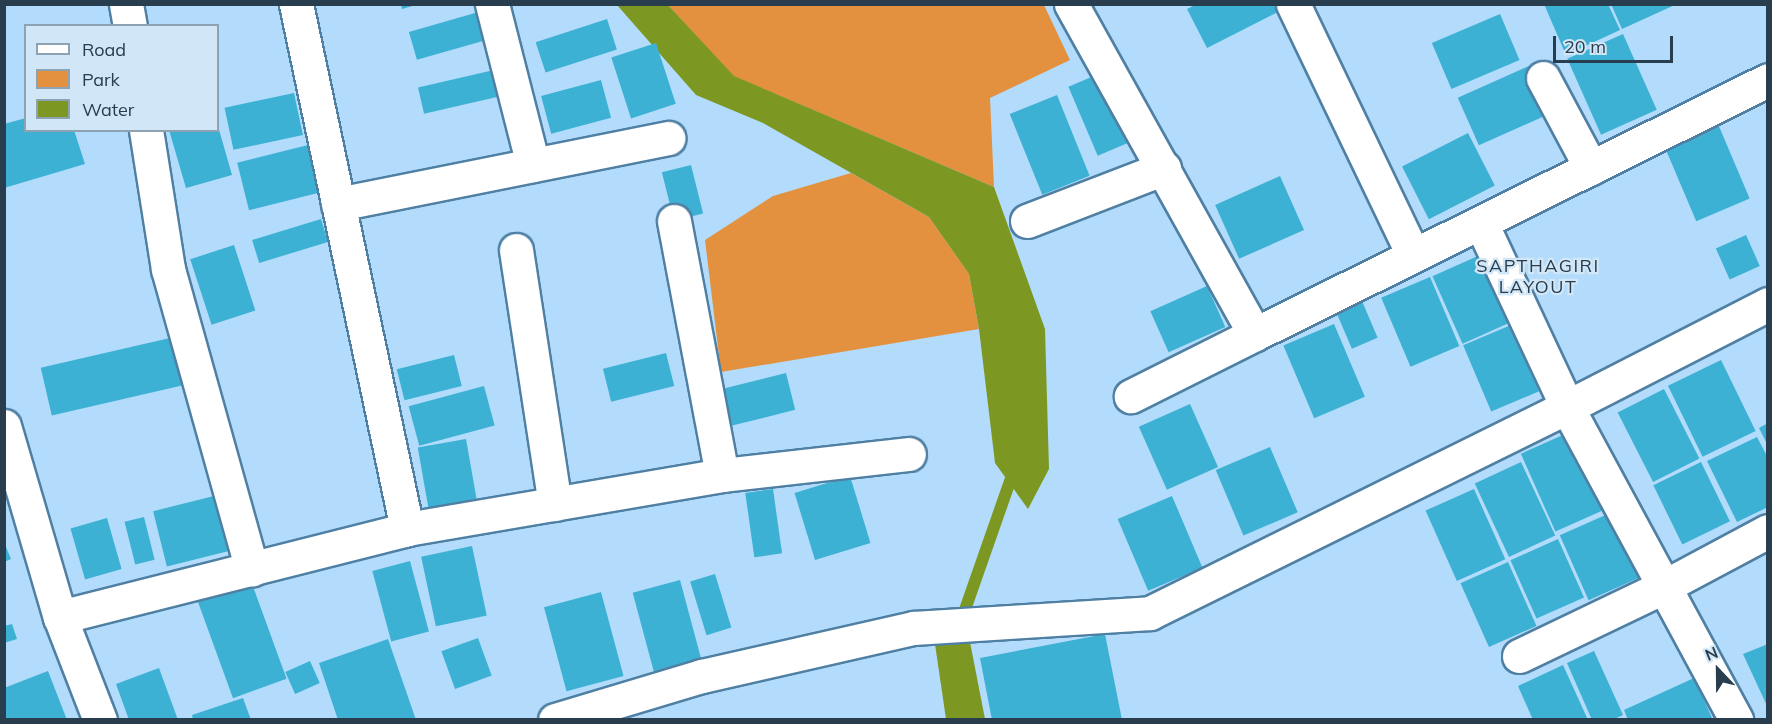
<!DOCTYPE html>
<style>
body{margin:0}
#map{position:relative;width:1772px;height:724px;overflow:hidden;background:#b3dbfb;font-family:Mulish,sans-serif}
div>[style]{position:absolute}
.green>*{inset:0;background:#e4913f}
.water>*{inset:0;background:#7d9822}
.stream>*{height:12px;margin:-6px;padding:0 6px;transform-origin:6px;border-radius:6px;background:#7d9822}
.building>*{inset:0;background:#3cb1d4;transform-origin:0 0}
.roads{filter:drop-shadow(2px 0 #4f80a4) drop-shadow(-2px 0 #4f80a4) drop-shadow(0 2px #4f80a4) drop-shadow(0 -2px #4f80a4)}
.street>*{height:33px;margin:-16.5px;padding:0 16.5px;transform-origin:16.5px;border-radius:16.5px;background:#fff}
.secondary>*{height:33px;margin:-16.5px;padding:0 16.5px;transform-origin:16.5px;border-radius:16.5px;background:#fff}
span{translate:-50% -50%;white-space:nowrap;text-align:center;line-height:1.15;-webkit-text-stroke:4.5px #d1e6f6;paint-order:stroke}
.neighbourhood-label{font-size:18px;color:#283d4d;letter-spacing:1.5px}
.frame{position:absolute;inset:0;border:6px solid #283d4d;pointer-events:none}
.legend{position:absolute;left:24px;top:24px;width:195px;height:108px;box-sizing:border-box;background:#d1e6f6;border:2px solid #8da2b2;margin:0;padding:8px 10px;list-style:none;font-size:18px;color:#283d4d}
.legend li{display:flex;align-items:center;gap:12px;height:30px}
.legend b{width:30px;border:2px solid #8da2b2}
.north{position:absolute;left:1688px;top:640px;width:60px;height:60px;-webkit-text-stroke:4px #d1e6f6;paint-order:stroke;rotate:338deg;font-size:16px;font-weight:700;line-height:24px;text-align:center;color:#283d4d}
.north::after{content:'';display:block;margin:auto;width:21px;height:27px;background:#283d4d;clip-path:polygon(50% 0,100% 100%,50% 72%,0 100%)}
.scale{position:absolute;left:1553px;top:36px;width:120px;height:27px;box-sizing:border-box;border:3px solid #283d4d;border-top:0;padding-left:8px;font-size:18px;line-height:21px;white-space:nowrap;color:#283d4d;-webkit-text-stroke:4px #d1e6f6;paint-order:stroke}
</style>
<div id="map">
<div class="green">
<i style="clip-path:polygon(668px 5px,1044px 5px,1070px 60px,990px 98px,994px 187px,733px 76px)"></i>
<i style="clip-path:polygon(851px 173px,929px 217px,969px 274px,979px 329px,721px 372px,705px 240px,773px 196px)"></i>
</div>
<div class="water">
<i style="clip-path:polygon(617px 5px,668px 5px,734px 76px,994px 187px,1045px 329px,1049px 469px,1028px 509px,995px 463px,979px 329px,969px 274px,929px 217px,763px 123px,696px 95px)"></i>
<i style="clip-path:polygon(969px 637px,985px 719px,946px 719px,935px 644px)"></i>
</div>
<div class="stream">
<i style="left:960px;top:624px;width:166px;rotate:-70.7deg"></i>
</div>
<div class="building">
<i style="clip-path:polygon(401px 4px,416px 4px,416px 5px,402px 9px)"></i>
<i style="clip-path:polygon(1197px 4px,1281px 4px,1284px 9px,1207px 48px,1187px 9px)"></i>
<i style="clip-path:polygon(1544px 4px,1608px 4px,1620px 30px,1566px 55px)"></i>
<i style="clip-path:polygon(1611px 4px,1677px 4px,1622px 29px)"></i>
<i style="left:482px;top:11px;width:29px;height:76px;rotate:74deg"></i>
<i style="left:1500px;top:14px;width:50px;height:74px;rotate:67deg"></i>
<i style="left:607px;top:19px;width:32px;height:75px;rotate:72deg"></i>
<i style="left:1623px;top:34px;width:83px;height:61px;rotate:66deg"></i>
<i style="left:656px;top:43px;width:64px;height:47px;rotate:72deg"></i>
<i style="left:1529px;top:66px;width:52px;height:78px;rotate:66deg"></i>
<i style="left:494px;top:70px;width:27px;height:78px;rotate:77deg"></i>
<i style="left:1108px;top:70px;width:75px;height:43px;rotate:67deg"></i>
<i style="left:601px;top:80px;width:39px;height:62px;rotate:75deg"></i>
<i style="left:294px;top:93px;width:43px;height:71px;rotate:78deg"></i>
<i style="left:1057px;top:95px;width:87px;height:51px;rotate:68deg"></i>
<i style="clip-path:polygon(26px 118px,26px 130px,74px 130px,85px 164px,4px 188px,4px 124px)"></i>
<i style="left:1718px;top:124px;width:81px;height:58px;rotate:67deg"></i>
<i style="clip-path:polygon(218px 126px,232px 175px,186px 188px,169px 130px,218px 130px)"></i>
<i style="left:1468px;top:133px;width:59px;height:74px;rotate:63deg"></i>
<i style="left:308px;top:145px;width:49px;height:73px;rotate:76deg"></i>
<i style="left:691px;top:165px;width:50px;height:30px;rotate:76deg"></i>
<i style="left:1280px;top:176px;width:59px;height:71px;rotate:66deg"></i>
<i style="left:321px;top:219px;width:24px;height:72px;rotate:73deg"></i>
<i style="left:1746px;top:235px;width:34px;height:33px;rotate:66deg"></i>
<i style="left:234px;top:245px;width:69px;height:46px;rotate:72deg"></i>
<i style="left:1480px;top:255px;width:74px;height:52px;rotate:66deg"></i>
<i style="left:1430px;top:277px;width:75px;height:53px;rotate:67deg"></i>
<i style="left:1207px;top:286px;width:45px;height:62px;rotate:66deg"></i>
<i style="left:1362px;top:301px;width:40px;height:28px;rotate:67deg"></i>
<i style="left:1334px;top:324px;width:79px;height:55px;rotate:67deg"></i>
<i style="left:1511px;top:325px;width:72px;height:52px;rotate:67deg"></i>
<i style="left:183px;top:335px;width:49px;height:146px;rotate:77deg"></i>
<i style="left:666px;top:353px;width:34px;height:65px;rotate:76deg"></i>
<i style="left:454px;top:355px;width:32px;height:59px;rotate:76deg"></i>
<i style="left:1721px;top:360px;width:79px;height:59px;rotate:64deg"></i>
<i style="left:786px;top:373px;width:38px;height:65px;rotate:76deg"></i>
<i style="left:484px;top:386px;width:41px;height:78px;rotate:75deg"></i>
<i style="left:1664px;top:389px;width:78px;height:52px;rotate:63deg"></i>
<i style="left:1190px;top:404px;width:69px;height:56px;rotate:66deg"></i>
<i style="clip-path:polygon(1768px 423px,1768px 446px,1759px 428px)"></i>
<i style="left:1572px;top:431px;width:85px;height:56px;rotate:66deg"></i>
<i style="clip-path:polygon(1757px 437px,1768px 458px,1768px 507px,1737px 522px,1707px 461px)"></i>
<i style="left:466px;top:439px;width:61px;height:49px;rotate:80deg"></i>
<i style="left:1270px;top:447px;width:71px;height:59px;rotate:67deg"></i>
<i style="left:1521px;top:462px;width:81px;height:51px;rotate:65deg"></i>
<i style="left:1701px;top:462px;width:66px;height:53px;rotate:64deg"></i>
<i style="left:850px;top:476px;width:70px;height:58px;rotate:73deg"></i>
<i style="left:773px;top:489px;width:65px;height:28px;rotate:82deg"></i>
<i style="left:1474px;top:489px;width:77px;height:53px;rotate:66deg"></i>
<i style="left:222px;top:494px;width:57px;height:71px;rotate:76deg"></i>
<i style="left:1172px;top:496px;width:78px;height:59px;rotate:67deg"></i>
<i style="left:1610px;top:513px;width:71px;height:55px;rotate:66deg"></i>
<i style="left:144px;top:517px;width:44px;height:20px;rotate:76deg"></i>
<i style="left:107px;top:518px;width:53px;height:38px;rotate:74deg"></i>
<i style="left:1558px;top:539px;width:64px;height:52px;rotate:66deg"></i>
<i style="clip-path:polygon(4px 542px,11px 559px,4px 562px)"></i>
<i style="left:472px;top:546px;width:71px;height:52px;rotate:78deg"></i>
<i style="left:410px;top:561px;width:73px;height:39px;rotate:75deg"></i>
<i style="left:1508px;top:562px;width:70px;height:52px;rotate:66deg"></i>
<i style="left:715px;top:574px;width:56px;height:26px;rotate:73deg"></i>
<i style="left:680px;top:580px;width:85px;height:49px;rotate:75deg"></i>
<i style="left:251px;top:581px;width:104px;height:57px;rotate:70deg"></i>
<i style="left:601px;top:592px;width:87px;height:59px;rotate:75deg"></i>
<i style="clip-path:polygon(12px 624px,17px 639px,4px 643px,4px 626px)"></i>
<i style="clip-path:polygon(1105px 634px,1122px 720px,992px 720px,980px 658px)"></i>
<i style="left:478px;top:638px;width:40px;height:39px;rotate:70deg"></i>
<i style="clip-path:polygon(388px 639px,416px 720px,338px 720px,319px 663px)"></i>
<i style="clip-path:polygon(1768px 644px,1768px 708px,1743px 654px)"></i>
<i style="clip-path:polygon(1594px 651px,1623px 715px,1612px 720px,1592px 720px,1567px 663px)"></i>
<i style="left:310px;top:661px;width:24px;height:27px;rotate:66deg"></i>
<i style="clip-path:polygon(1563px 665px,1588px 720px,1533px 720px,1518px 686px)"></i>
<i style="clip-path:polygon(159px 668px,178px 720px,129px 720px,116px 684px)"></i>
<i style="clip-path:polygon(48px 671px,67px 720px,4px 720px,4px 688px)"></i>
<i style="clip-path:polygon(1694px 678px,1713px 720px,1628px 720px,1624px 710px)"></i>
<i style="clip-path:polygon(243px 698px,251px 720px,193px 720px,192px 715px)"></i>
</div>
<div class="roads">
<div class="street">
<i style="left:126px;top:4px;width:22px;rotate:80deg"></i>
<i style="left:296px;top:4px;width:537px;rotate:78.06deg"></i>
<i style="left:492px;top:4px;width:166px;rotate:75.7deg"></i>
<i style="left:1071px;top:4px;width:378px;rotate:60.9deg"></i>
<i style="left:1255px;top:334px;width:139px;rotate:153.4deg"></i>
<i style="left:1293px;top:4px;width:278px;rotate:64.4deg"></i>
<i style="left:1543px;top:78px;width:102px;rotate:61.9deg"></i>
<i style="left:146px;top:130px;width:141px;rotate:81deg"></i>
<i style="left:168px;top:269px;width:312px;rotate:74.4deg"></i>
<i style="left:338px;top:204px;width:337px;rotate:-11.3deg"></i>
<i style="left:674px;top:221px;width:258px;rotate:79.3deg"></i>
<i style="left:1027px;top:221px;width:147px;rotate:-21.1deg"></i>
<i style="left:1481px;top:223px;width:203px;rotate:64.9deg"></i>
<i style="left:1567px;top:407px;width:356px;rotate:61.6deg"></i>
<i style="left:516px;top:250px;width:257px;rotate:81.3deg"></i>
<i style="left:1255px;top:334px;width:572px;rotate:-26.34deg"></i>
<i style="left:60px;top:617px;width:358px;rotate:-14.2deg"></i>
<i style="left:407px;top:529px;width:320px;rotate:-9.7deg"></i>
<i style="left:722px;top:475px;width:188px;rotate:-6.4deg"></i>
<i style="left:1519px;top:656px;width:162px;rotate:-25.6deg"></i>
<i style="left:1665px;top:586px;width:117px;rotate:-28.1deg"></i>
<i style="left:555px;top:720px;width:153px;rotate:-16.7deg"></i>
<i style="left:702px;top:676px;width:217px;rotate:-12.8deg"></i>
<i style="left:914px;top:628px;width:236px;rotate:-3.6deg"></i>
<i style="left:1150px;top:613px;width:465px;rotate:-26.3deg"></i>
<i style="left:1567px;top:407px;width:226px;rotate:-27.1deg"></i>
</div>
<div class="secondary">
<i style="left:4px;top:426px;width:199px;rotate:73.7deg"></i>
<i style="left:60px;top:617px;width:110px;rotate:68.8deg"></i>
</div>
</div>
<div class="neighbourhood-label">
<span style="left:1538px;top:277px">SAPTHAGIRI<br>LAYOUT</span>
</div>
<div class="frame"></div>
<ul class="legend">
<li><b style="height:8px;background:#fff"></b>Road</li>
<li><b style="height:16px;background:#e4913f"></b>Park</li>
<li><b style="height:16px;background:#7d9822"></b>Water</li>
</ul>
<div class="north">N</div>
<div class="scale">20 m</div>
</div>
